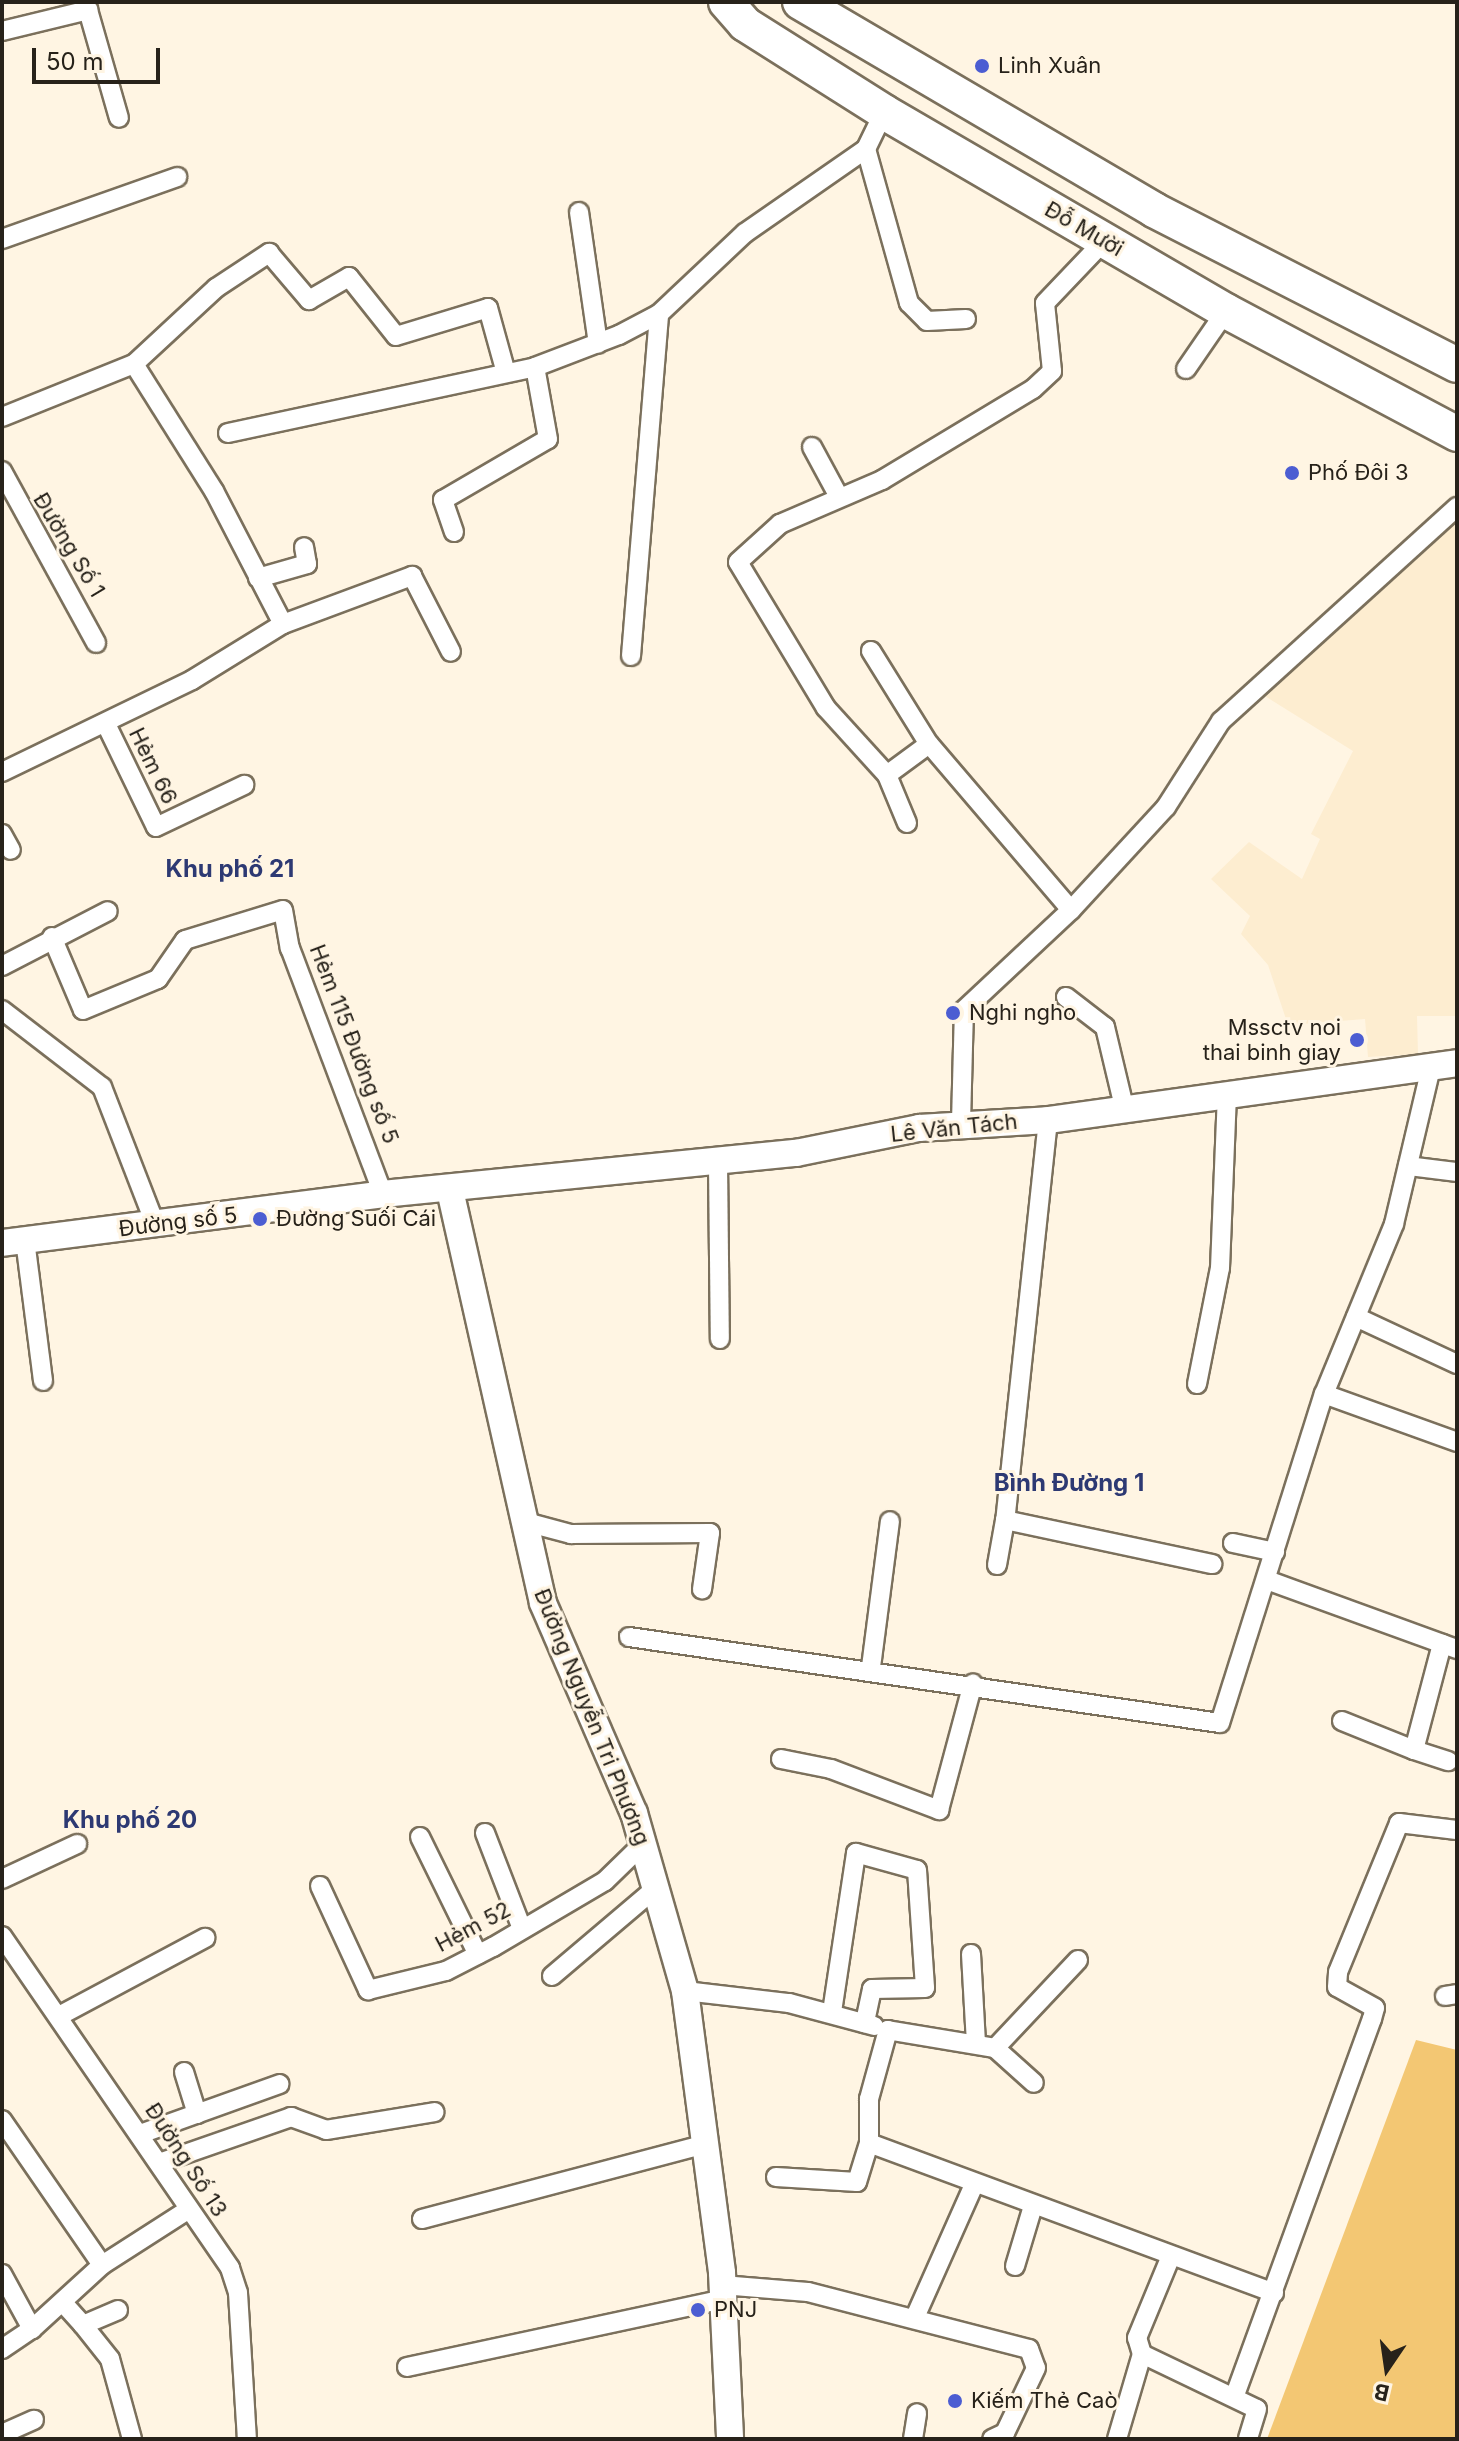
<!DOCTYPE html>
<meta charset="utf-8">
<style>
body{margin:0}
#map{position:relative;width:1459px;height:2441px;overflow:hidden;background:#fff5e3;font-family:Inter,sans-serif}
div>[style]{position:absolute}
.built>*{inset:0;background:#fdedd0}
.green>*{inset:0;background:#f3c773}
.roads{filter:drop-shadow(2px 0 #7b705c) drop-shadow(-2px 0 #7b705c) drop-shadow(0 2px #7b705c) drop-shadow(0 -2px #7b705c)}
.street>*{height:18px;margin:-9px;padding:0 9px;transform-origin:9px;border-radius:9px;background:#fff}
.secondary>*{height:26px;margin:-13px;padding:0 13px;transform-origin:13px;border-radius:13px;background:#fff}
.highway>*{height:34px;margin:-17px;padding:0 17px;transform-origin:17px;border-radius:17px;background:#fff}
.dots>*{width:22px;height:22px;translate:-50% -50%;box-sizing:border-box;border:4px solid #fff5e3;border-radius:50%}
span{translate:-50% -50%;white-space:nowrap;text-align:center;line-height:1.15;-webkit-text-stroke:6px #fff5e3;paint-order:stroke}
.poi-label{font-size:22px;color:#27221a}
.left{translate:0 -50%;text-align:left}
.right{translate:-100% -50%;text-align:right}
.street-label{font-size:22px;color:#27221a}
.neighbourhood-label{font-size:24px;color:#2d3973;font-weight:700}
.frame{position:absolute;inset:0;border:4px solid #27221a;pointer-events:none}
.north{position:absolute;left:1347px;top:2329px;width:80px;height:80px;-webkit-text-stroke:6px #fff5e3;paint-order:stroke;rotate:193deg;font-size:22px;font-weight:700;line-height:32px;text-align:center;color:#27221a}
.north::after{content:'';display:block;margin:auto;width:28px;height:36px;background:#27221a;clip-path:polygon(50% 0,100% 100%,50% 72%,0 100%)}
.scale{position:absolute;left:32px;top:48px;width:128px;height:36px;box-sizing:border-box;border:4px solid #27221a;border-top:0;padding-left:10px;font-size:24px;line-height:28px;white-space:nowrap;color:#27221a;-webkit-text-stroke:6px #fff5e3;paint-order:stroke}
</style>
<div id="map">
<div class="built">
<i style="clip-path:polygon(1457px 517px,1457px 1016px,1417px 1016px,1418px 1054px,1368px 1057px,1365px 1019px,1288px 1025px,1268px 965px,1241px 934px,1250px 916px,1211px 879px,1249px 842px,1302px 879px,1320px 839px,1311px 834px,1353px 751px,1257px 691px)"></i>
</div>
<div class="green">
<i style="clip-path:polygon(1416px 2040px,1457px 2050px,1457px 2439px,1267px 2439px)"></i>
</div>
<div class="roads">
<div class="street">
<i style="left:2px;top:31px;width:89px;rotate:-13.7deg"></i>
<i style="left:88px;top:10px;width:112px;rotate:74deg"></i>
<i style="left:866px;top:149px;width:160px;rotate:74.4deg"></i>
<i style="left:909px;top:303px;width:25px;rotate:45deg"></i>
<i style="left:927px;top:321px;width:39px;rotate:-3deg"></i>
<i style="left:579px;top:212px;width:133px;rotate:81.8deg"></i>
<i style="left:2px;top:239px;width:186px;rotate:-19.5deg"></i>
<i style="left:1186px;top:369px;width:70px;rotate:-55.4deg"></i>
<i style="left:2px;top:417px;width:142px;rotate:-21.9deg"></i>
<i style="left:134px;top:364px;width:112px;rotate:-42.8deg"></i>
<i style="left:216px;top:288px;width:64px;rotate:-33.4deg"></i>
<i style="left:269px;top:253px;width:62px;rotate:49.6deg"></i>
<i style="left:309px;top:300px;width:46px;rotate:-29.9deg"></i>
<i style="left:349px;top:277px;width:75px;rotate:51.5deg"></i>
<i style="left:396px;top:336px;width:96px;rotate:-16.9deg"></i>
<i style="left:488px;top:308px;width:67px;rotate:74.5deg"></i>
<i style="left:228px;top:433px;width:314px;rotate:-12.1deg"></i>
<i style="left:535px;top:367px;width:90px;rotate:-20.9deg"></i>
<i style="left:619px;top:335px;width:45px;rotate:-27.7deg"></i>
<i style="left:659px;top:314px;width:118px;rotate:-43.3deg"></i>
<i style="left:745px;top:233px;width:147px;rotate:-34.8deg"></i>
<i style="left:866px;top:149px;width:41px;rotate:-64.1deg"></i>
<i style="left:812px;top:447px;width:55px;rotate:61.6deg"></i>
<i style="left:2px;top:471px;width:196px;rotate:61.3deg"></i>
<i style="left:454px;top:532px;width:34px;rotate:-109deg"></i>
<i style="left:443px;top:500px;width:121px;rotate:-30.2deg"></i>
<i style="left:548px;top:439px;width:73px;rotate:-100.2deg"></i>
<i style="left:258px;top:578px;width:51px;rotate:-15.9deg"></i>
<i style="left:307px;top:564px;width:17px;rotate:-100deg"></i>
<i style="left:283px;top:624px;width:138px;rotate:-20.4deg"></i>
<i style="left:412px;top:576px;width:85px;rotate:62.8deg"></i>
<i style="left:871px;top:651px;width:110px;rotate:58.1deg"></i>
<i style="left:631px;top:656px;width:343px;rotate:-85.3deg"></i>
<i style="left:106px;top:724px;width:114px;rotate:64.1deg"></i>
<i style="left:156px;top:827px;width:98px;rotate:-25.5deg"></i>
<i style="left:2px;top:772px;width:211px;rotate:-25.8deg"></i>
<i style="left:192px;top:680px;width:107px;rotate:-31.6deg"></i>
<i style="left:283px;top:624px;width:150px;rotate:-117.4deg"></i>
<i style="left:214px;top:491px;width:150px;rotate:-122.2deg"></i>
<i style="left:887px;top:775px;width:52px;rotate:67.4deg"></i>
<i style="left:2px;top:834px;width:18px;rotate:61deg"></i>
<i style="left:1071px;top:910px;width:218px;rotate:-130.5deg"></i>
<i style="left:929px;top:744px;width:52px;rotate:143.6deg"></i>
<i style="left:887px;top:775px;width:91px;rotate:-132.3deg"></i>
<i style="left:826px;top:708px;width:170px;rotate:-121.1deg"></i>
<i style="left:738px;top:562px;width:57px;rotate:-42.1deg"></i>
<i style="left:780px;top:524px;width:111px;rotate:-23.3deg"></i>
<i style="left:882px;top:480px;width:176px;rotate:-31.1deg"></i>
<i style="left:1033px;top:389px;width:26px;rotate:-43deg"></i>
<i style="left:1052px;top:371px;width:68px;rotate:-95.9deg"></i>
<i style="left:1045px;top:303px;width:86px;rotate:-46.4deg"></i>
<i style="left:52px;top:937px;width:79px;rotate:67deg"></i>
<i style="left:83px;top:1010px;width:81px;rotate:-22.5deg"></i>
<i style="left:158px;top:979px;width:47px;rotate:-55.3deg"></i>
<i style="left:185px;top:940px;width:102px;rotate:-17deg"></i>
<i style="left:283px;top:910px;width:39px;rotate:80deg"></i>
<i style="left:290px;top:948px;width:263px;rotate:69.3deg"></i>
<i style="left:2px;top:966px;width:119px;rotate:-27.4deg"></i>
<i style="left:1066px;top:997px;width:49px;rotate:37.6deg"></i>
<i style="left:1105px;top:1027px;width:86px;rotate:76.6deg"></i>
<i style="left:2px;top:1010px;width:126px;rotate:37.6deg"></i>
<i style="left:102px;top:1087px;width:149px;rotate:68.8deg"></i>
<i style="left:1048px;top:1120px;width:402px;rotate:96.1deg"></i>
<i style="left:1005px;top:1520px;width:212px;rotate:12deg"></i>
<i style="left:961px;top:1123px;width:113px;rotate:-88.5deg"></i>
<i style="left:964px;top:1010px;width:146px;rotate:-43.1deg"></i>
<i style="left:1071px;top:910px;width:140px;rotate:-47.3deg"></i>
<i style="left:1166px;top:807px;width:102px;rotate:-57.4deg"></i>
<i style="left:1221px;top:721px;width:319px;rotate:-42.2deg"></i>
<i style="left:718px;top:1162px;width:177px;rotate:89.4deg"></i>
<i style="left:1408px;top:1166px;width:49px;rotate:7deg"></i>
<i style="left:25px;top:1240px;width:142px;rotate:82.7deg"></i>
<i style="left:1356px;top:1317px;width:111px;rotate:25deg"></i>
<i style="left:1197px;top:1384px;width:118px;rotate:-78.8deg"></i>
<i style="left:1220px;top:1268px;width:174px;rotate:-87.7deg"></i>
<i style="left:1324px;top:1394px;width:141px;rotate:19.8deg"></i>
<i style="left:522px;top:1521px;width:51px;rotate:14.9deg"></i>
<i style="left:571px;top:1534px;width:139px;rotate:-0.4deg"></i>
<i style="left:710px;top:1533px;width:57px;rotate:98.1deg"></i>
<i style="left:1233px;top:1543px;width:43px;rotate:12.1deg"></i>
<i style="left:997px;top:1565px;width:46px;rotate:-79.9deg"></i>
<i style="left:1267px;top:1580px;width:202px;rotate:20deg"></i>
<i style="left:629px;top:1637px;width:597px;rotate:8.28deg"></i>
<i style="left:1220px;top:1723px;width:345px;rotate:-72.5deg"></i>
<i style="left:1324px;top:1394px;width:184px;rotate:-67.6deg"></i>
<i style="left:1394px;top:1224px;width:161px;rotate:-76.7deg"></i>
<i style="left:871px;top:1667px;width:147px;rotate:-82.6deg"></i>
<i style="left:1342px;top:1721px;width:78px;rotate:21.9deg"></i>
<i style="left:1414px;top:1750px;width:110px;rotate:-75.2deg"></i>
<i style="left:1414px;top:1750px;width:36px;rotate:18deg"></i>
<i style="left:781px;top:1759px;width:51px;rotate:11.3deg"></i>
<i style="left:831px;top:1769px;width:116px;rotate:20.8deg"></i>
<i style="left:939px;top:1810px;width:131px;rotate:-75deg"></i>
<i style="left:485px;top:1833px;width:103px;rotate:68.9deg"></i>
<i style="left:420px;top:1837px;width:131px;rotate:63.8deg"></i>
<i style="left:2px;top:1879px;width:83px;rotate:-25deg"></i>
<i style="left:320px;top:1886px;width:115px;rotate:65.2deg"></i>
<i style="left:368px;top:1990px;width:80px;rotate:-13.7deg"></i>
<i style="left:446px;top:1971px;width:53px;rotate:-27.1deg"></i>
<i style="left:493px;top:1947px;width:130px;rotate:-30.5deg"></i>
<i style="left:605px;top:1881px;width:53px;rotate:-44.2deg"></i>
<i style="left:2px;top:1936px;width:403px;rotate:55.5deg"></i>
<i style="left:230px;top:2268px;width:26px;rotate:72deg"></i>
<i style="left:238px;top:2293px;width:146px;rotate:86.5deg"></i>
<i style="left:971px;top:1954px;width:89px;rotate:86.8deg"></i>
<i style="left:1078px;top:1960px;width:121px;rotate:133.3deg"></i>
<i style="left:995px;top:2048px;width:109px;rotate:-170.5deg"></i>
<i style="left:888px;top:2030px;width:72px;rotate:105.4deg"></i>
<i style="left:869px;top:2099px;width:44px;rotate:90deg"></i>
<i style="left:869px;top:2143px;width:432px;rotate:20.3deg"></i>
<i style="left:552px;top:1976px;width:138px;rotate:-40.3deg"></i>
<i style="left:685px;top:1991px;width:105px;rotate:6.6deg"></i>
<i style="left:789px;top:2003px;width:88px;rotate:15.1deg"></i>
<i style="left:1445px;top:1996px;width:12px;rotate:-9deg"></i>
<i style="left:832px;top:2012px;width:161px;rotate:-81.4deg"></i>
<i style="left:856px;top:1853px;width:63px;rotate:15.6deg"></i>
<i style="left:917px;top:1870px;width:118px;rotate:86.1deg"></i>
<i style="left:925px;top:1988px;width:53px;rotate:178.9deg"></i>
<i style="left:872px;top:1989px;width:35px;rotate:102deg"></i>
<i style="left:59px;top:2016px;width:166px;rotate:-28.1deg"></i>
<i style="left:995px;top:2048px;width:52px;rotate:41.9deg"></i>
<i style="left:184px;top:2072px;width:44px;rotate:72.8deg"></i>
<i style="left:2px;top:2120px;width:176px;rotate:55.4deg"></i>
<i style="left:143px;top:2133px;width:145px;rotate:-19.7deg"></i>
<i style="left:162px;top:2162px;width:137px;rotate:-19.2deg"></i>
<i style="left:291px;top:2117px;width:37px;rotate:20deg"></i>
<i style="left:326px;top:2130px;width:110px;rotate:-9.4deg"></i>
<i style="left:776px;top:2177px;width:81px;rotate:3.5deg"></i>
<i style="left:857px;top:2182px;width:41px;rotate:-72.9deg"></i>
<i style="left:422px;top:2219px;width:293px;rotate:-14.8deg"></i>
<i style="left:1015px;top:2266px;width:63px;rotate:-73.3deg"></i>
<i style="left:2px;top:2274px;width:63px;rotate:61.4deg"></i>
<i style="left:32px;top:2329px;width:95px;rotate:-42.4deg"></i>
<i style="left:102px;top:2265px;width:100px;rotate:-32.7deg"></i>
<i style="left:722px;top:2285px;width:86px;rotate:4.7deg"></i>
<i style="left:808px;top:2292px;width:228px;rotate:14.5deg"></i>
<i style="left:1029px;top:2349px;width:20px;rotate:70deg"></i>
<i style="left:1036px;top:2368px;width:72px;rotate:115.5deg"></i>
<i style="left:1005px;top:2433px;width:14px;rotate:155deg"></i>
<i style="left:65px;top:2305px;width:27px;rotate:48deg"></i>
<i style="left:83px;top:2325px;width:38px;rotate:-23deg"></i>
<i style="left:916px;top:2315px;width:142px;rotate:-66deg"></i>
<i style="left:83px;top:2325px;width:43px;rotate:51.5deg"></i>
<i style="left:110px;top:2359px;width:83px;rotate:74.6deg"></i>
<i style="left:2px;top:2349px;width:36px;rotate:-34deg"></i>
<i style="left:1142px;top:2354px;width:127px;rotate:25.6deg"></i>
<i style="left:1257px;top:2409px;width:31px;rotate:107deg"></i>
<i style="left:407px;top:2367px;width:323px;rotate:-12.1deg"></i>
<i style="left:1235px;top:2395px;width:400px;rotate:-70deg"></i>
<i style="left:1372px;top:2019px;width:11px;rotate:-75deg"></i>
<i style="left:1375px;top:2008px;width:43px;rotate:-151.1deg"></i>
<i style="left:1337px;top:1987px;width:15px;rotate:-86deg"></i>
<i style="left:1338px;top:1972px;width:161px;rotate:-67.7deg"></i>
<i style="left:1399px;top:1823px;width:58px;rotate:6.9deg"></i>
<i style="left:2px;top:2434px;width:35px;rotate:-24deg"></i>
<i style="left:913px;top:2439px;width:26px;rotate:-81deg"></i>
<i style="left:1117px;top:2439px;width:89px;rotate:-73.6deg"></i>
<i style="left:1142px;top:2354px;width:17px;rotate:-107deg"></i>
<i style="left:1137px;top:2338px;width:89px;rotate:-67.5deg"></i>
</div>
<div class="secondary">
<i style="left:450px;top:1190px;width:423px;rotate:77.3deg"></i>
<i style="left:543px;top:1603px;width:229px;rotate:66.6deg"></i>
<i style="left:634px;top:1813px;width:185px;rotate:74deg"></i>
<i style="left:685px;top:1991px;width:284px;rotate:82.5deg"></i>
<i style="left:722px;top:2273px;width:166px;rotate:87.2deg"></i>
<i style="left:2px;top:1243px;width:384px;rotate:-7.3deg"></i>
<i style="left:383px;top:1194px;width:415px;rotate:-5.7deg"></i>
<i style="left:796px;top:1153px;width:126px;rotate:-11.5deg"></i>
<i style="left:919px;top:1128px;width:129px;rotate:-3.5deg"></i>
<i style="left:1048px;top:1120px;width:413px;rotate:-7.9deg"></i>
</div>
<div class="highway">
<i style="left:726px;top:2px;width:29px;rotate:49deg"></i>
<i style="left:745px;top:24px;width:165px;rotate:32.3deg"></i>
<i style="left:884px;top:112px;width:396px;rotate:30.2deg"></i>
<i style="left:1226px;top:311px;width:262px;rotate:28deg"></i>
<i style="left:800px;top:2px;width:411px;rotate:30.4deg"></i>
<i style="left:1154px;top:210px;width:340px;rotate:27.1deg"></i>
</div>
</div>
<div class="dots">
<i style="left:982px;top:66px;background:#4c5dd2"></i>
<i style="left:1292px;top:473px;background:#4c5dd2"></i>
<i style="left:953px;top:1013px;background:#4c5dd2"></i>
<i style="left:1357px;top:1040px;background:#4c5dd2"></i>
<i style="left:260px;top:1219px;background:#4c5dd2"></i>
<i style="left:698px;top:2310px;background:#4c5dd2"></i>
<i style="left:955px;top:2401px;background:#4c5dd2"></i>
</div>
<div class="poi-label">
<span class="left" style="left:998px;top:66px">Linh Xuân</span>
<span class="left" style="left:1308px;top:473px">Phố Đôi 3</span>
<span class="left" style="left:969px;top:1013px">Nghi ngho</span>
<span class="right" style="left:1341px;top:1040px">Mssctv noi<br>thai binh giay</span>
<span class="left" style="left:276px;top:1219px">Đường Suối Cái</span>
<span class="left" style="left:714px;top:2310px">PNJ</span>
<span class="left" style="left:971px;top:2401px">Kiếm Thẻ Caò</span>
</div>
<div class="street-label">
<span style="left:1084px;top:229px;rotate:30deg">Đỗ Mười</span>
<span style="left:69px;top:545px;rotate:59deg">Đường Số 1</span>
<span style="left:153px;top:766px;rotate:64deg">Hẻm 66</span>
<span style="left:354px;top:1044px;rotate:69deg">Hẻm 115 Đường số 5</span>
<span style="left:954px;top:1128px;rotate:-6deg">Lê Văn Tách</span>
<span style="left:178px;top:1222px;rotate:-7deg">Đường số 5</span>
<span style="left:592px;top:1717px;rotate:68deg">Đường Nguyễn Tri Phương</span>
<span style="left:473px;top:1927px;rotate:-28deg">Hẻm 52</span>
<span style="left:186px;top:2160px;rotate:57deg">Đường Số 13</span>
</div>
<div class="neighbourhood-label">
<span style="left:230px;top:869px">Khu phố 21</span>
<span style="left:1069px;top:1483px">Bình Đường 1</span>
<span style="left:130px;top:1820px">Khu phố 20</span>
</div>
<div class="frame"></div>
<div class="north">B</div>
<div class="scale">50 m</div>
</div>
